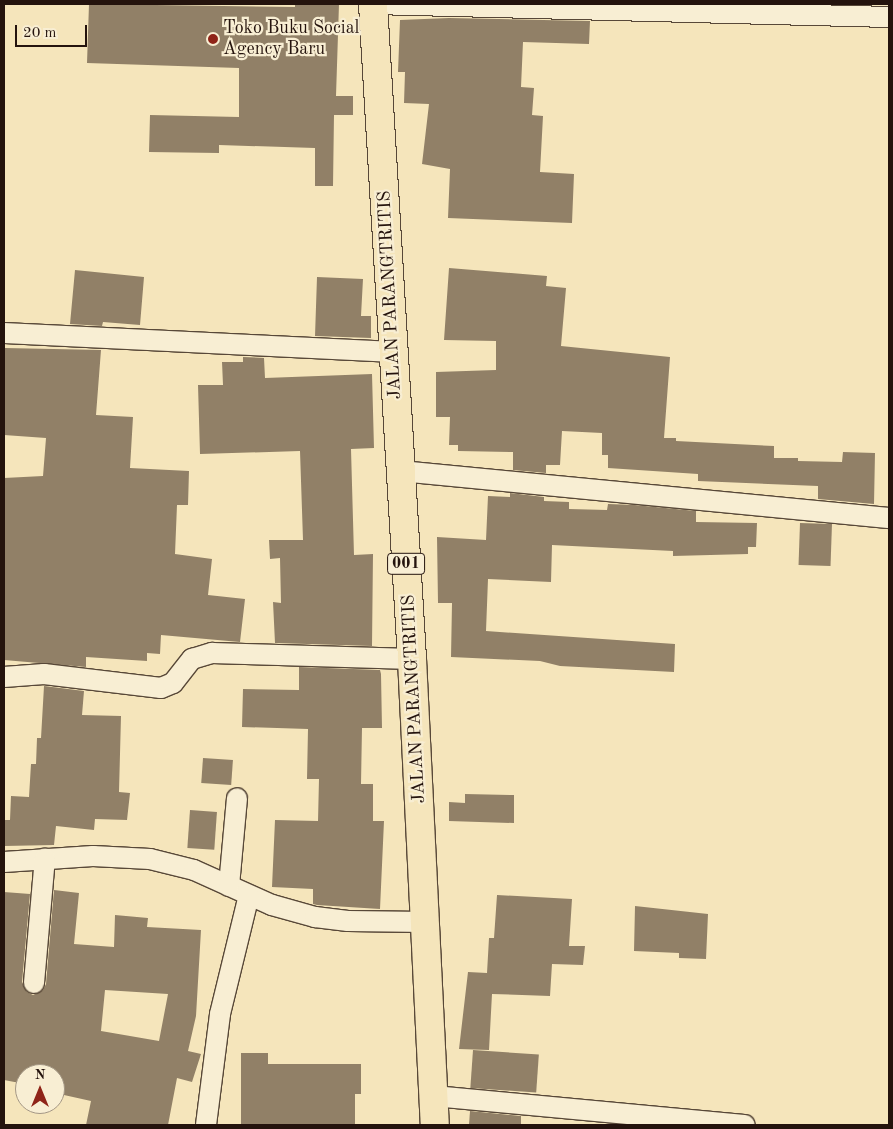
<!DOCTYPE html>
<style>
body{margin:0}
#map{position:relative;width:893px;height:1129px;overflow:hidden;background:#f5e5bb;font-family:"Old Standard TT",serif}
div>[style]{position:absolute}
.building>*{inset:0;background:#918067;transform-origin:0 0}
.roads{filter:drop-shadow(1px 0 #584838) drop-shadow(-1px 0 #584838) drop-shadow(0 1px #584838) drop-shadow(0 -1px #584838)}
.street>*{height:20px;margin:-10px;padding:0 10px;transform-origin:10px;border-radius:10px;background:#f8eed3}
.primary>*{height:28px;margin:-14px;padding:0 14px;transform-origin:14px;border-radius:14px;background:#f5e5bb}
.dots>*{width:14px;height:14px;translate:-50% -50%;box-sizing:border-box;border:2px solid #f8eed3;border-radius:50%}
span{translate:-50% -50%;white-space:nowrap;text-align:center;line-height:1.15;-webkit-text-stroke:4.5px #f8eed3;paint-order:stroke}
.shield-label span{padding:1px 4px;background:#f8eed3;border:1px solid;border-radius:4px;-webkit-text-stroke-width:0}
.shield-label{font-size:16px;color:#24130d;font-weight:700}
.poi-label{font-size:18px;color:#24130d}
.left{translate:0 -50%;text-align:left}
.street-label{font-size:18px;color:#24130d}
.frame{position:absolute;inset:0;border:5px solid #24130d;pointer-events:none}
.north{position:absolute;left:15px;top:1064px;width:50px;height:50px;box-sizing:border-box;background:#f8eed3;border:1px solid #a39684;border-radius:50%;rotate:0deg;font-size:14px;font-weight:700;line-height:20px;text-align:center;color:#24130d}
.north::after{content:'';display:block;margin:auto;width:18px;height:22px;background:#8f2418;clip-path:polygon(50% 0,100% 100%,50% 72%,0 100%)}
.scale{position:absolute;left:15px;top:25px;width:72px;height:22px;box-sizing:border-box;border:2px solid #24130d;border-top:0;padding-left:6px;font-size:15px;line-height:18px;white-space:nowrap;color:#24130d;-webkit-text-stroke:4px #f8eed3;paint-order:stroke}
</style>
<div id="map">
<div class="building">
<i style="clip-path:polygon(89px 4px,295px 7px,295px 4px,339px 4px,336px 96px,353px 96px,353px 115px,334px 115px,333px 186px,315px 186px,315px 148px,219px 145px,219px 153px,149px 152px,150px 115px,239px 117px,239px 68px,87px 63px)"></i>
<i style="clip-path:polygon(449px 18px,590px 21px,589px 44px,523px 42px,521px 87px,534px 88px,532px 115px,543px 116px,540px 172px,574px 174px,572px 223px,448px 218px,450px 169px,422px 164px,429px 104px,404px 103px,405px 72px,398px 72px,400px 20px)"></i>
<i style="clip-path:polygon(449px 268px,547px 276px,546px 286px,566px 288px,561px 346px,670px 357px,664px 438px,676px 438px,676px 441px,774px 446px,774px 458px,798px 458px,798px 461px,842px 462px,843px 452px,875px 453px,874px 504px,818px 499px,818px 486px,698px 481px,698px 474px,608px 468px,608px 455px,602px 455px,602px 433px,562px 431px,560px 465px,546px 465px,546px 473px,513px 470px,513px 452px,458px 451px,458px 445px,449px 445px,450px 417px,436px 417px,436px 372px,496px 370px,496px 341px,444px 340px)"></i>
<i style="clip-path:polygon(75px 270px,144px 277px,140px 325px,103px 322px,102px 326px,70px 324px)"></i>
<i style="clip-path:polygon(317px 277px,363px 279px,361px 316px,371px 316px,371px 338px,315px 336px)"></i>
<i style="clip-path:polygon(5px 348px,101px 350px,96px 415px,133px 417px,130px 468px,189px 471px,188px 505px,177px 505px,175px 554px,212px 559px,208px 595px,245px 599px,240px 642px,161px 635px,160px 654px,147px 653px,147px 661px,86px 657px,86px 667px,4px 660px,4px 478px,43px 476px,46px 438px,4px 435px)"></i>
<i style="clip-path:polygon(243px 357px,264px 358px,265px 378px,372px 374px,374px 448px,351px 449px,354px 555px,373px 554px,372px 646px,275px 643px,273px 602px,281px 603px,280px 558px,270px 559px,269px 540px,303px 540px,300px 451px,200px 454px,198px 385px,223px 385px,222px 362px,243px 362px)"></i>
<i style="clip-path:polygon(510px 493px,544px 497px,544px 501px,569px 502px,569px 509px,607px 510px,608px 504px,635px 505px,696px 511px,696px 522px,757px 523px,756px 547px,748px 547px,748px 554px,673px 556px,673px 551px,552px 545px,551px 582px,488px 579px,486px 631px,675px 644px,674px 672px,560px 666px,540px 661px,451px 657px,452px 603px,438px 603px,437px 537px,486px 540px,488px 496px,510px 497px)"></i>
<i style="left:800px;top:523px;width:32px;height:42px;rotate:2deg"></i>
<i style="clip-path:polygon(299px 667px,380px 670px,381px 674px,382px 728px,362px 728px,361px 784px,373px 784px,373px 821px,384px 821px,380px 909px,317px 905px,313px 904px,313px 889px,272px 887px,275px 820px,318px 821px,319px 779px,307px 779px,308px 729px,242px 727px,243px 689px,299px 690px)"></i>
<i style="clip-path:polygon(44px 686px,84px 691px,82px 715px,121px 716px,119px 792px,130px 793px,127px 820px,95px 819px,94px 830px,56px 826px,54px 845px,4px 846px,4px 820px,10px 820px,11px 796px,29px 797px,31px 764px,36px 764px,37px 738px,41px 738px)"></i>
<i style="left:203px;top:758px;width:30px;height:25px;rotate:4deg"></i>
<i style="clip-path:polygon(465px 794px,514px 795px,514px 823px,449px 821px,449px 802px,465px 803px)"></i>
<i style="left:190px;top:810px;width:27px;height:38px;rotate:4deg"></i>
<i style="clip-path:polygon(evenodd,54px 890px,79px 893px,74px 944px,114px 947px,115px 915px,148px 918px,147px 927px,201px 930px,196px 1016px,188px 1051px,201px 1054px,192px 1082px,177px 1078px,168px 1125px,86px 1125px,91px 1101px,55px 1093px,55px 1074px,25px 1074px,25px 1084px,4px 1080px,4px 892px,30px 894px,22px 982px,27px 992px,33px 995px,43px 990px,46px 984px,54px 890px,105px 990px,168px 994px,159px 1041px,101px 1031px,105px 990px)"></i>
<i style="clip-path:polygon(497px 895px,572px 899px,569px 946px,585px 946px,583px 965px,552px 964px,550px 996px,492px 994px,489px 1050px,459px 1049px,468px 972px,487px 973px,489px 938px,494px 938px)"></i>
<i style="clip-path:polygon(635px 906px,708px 914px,706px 959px,679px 958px,679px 953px,634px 951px)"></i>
<i style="left:473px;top:1050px;width:66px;height:38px;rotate:4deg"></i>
<i style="clip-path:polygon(241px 1053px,268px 1053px,268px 1064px,361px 1064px,361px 1094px,355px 1094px,355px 1125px,241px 1125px)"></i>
<i style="clip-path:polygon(470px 1111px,521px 1116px,521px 1125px,469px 1125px)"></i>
</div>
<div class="roads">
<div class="street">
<i style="left:373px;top:4px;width:516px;rotate:1.44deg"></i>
<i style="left:4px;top:333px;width:391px;rotate:2.8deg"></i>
<i style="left:400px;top:471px;width:491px;rotate:5.5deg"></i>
<i style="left:4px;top:677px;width:40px;rotate:-4.3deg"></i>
<i style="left:44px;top:674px;width:118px;rotate:6.8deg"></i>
<i style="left:161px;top:688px;width:13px;rotate:-23deg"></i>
<i style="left:173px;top:683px;width:31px;rotate:-52deg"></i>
<i style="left:192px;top:659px;width:21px;rotate:-17deg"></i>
<i style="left:212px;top:653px;width:200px;rotate:1.7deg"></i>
<i style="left:4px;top:862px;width:89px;rotate:-3.9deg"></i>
<i style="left:93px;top:856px;width:57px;rotate:3deg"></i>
<i style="left:150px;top:859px;width:45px;rotate:14deg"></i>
<i style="left:194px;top:870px;width:85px;rotate:24.2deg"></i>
<i style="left:272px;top:905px;width:45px;rotate:15.6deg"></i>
<i style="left:315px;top:917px;width:33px;rotate:7deg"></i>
<i style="left:348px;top:921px;width:78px;rotate:0.7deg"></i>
<i style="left:229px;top:886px;width:88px;rotate:-84.8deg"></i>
<i style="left:34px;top:983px;width:125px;rotate:-85deg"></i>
<i style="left:433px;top:1096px;width:313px;rotate:5.3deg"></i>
<i style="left:206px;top:1125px;width:112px;rotate:-82.8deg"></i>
<i style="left:220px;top:1014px;width:122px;rotate:-76.3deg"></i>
</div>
<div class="primary">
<i style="left:373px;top:4px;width:656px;rotate:86.59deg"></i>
<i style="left:412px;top:659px;width:467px;rotate:87.2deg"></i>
</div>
</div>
<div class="dots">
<i style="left:213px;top:39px;background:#8f2418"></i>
</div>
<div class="shield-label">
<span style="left:406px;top:564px">001</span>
</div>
<div class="poi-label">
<span class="left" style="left:223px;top:39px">Toko Buku Social<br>Agency Baru</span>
</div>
<div class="street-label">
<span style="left:390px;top:295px;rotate:-93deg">JALAN PARANGTRITIS</span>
<span style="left:414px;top:699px;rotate:-93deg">JALAN PARANGTRITIS</span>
</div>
<div class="frame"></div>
<div class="north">N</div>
<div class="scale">20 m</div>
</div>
